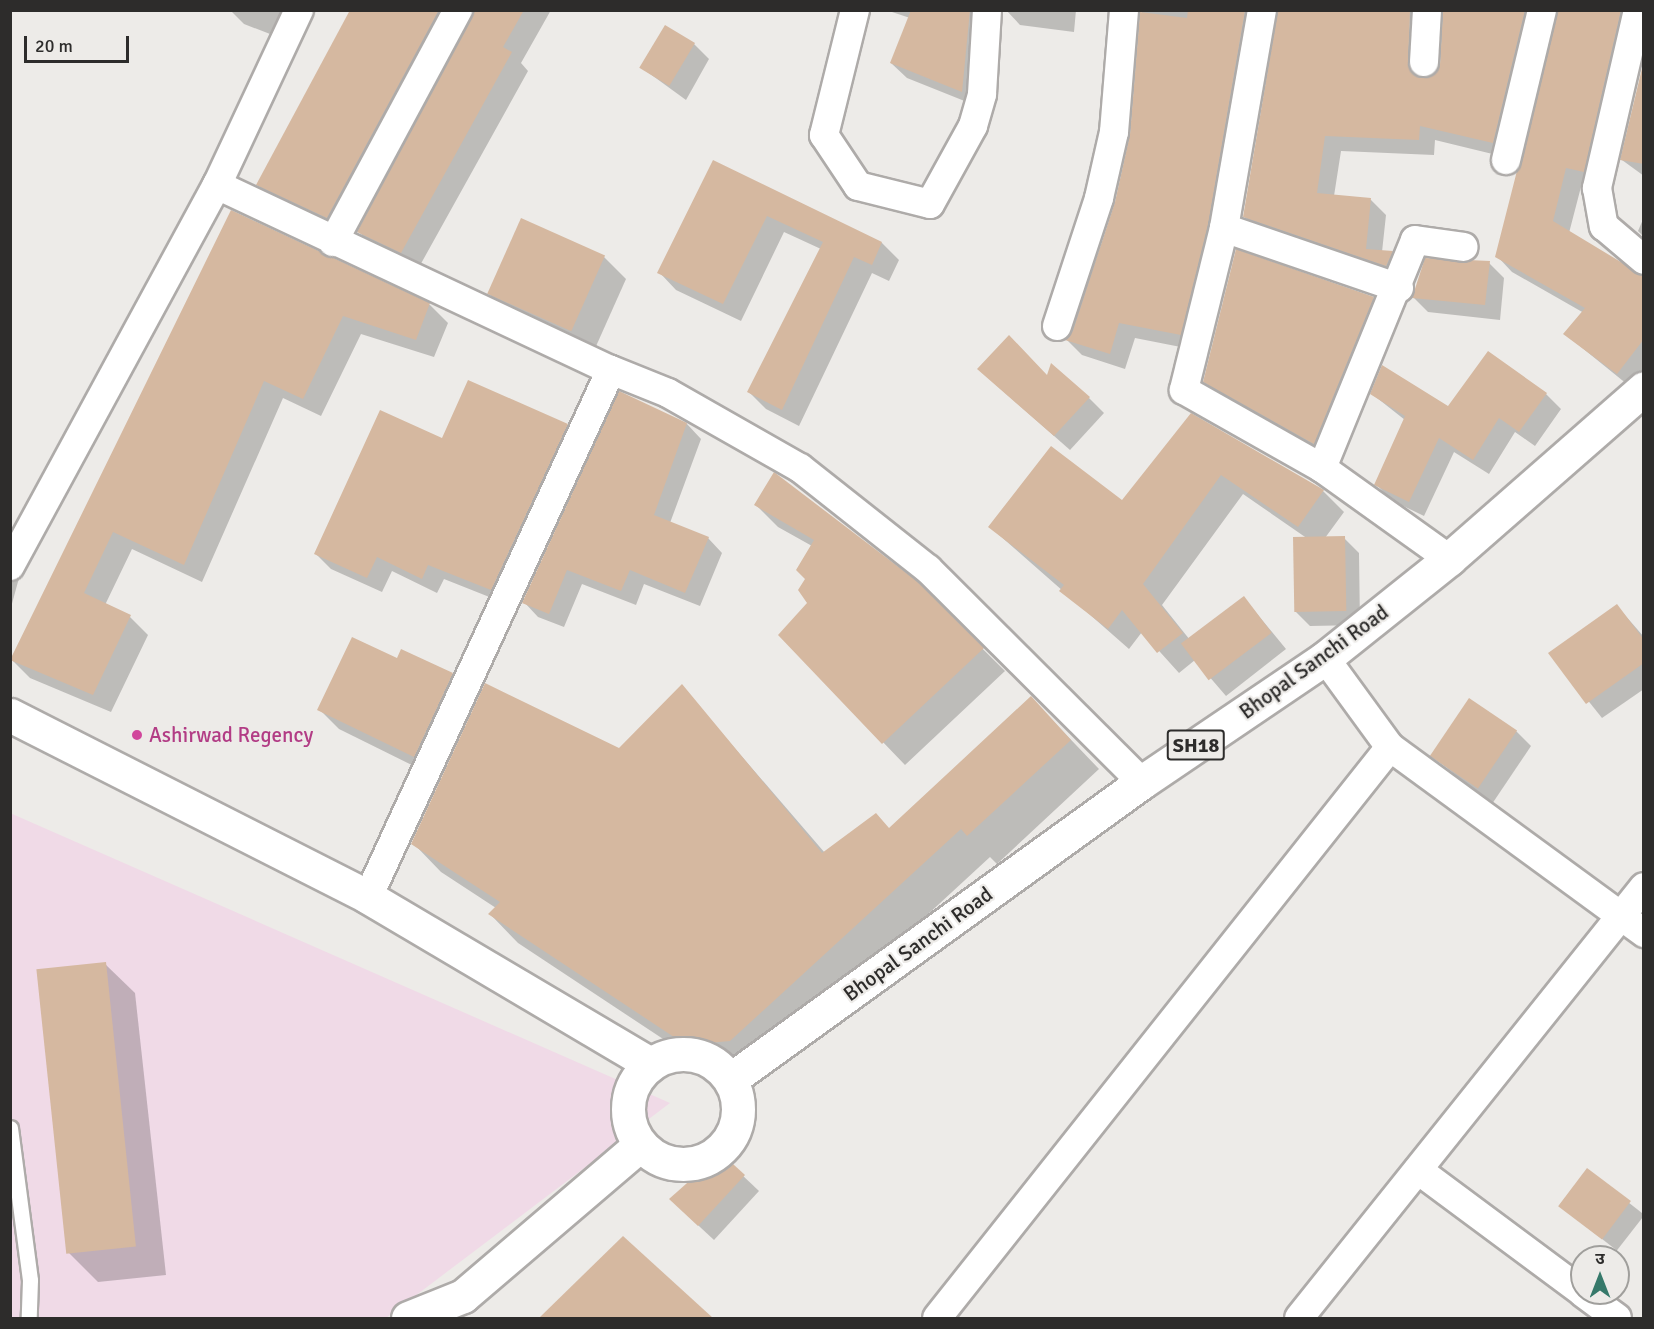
<!DOCTYPE html>
<meta charset="utf-8">
<style>
body{margin:0}
#map{position:relative;width:1654px;height:1329px;overflow:hidden;background:#edebe8;font-family:Signika,"Noto Sans Devanagari",sans-serif}
div>[style]{position:absolute}
.commercial>*{inset:0;background:#f0dae7}
.shadow>*{inset:0;background:#0003;transform-origin:0 0}
.building>*{inset:0;background:#d5b8a0;transform-origin:0 0}
.roads{filter:drop-shadow(2px 0 #aeaba9) drop-shadow(-2px 0 #aeaba9) drop-shadow(0 2px #aeaba9) drop-shadow(0 -2px #aeaba9)}
.lane>*{height:15px;margin:-7.5px;padding:0 7.5px;transform-origin:7.5px;border-radius:7.5px;background:#fff}
.street>*{height:28px;margin:-14px;padding:0 14px;transform-origin:14px;border-radius:14px;background:#fff}
.secondary>*{height:33px;margin:-16.5px;padding:0 16.5px;transform-origin:16.5px;border-radius:16.5px;background:#fff}
.primary>*{height:33px;margin:-16.5px;padding:0 16.5px;transform-origin:16.5px;border-radius:16.5px;background:#fff}
.primary>.ring{margin:-16.5px;padding:0;box-sizing:content-box;background:none;border:33px solid #fff;border-radius:50%}
.dots>*{width:16px;height:16px;translate:-50% -50%;box-sizing:border-box;border:3px solid #edebe8;border-radius:50%}
span{translate:-50% -50%;white-space:nowrap;text-align:center;line-height:1.15;-webkit-text-stroke:4.5px #edebe8;paint-order:stroke}
.shield-label span{padding:2px 4px;background:#edebe8;border:2px solid;border-radius:4px;-webkit-text-stroke-width:0}
.shield-label{font-size:20px;color:#2d2c2b;font-weight:700}
.street-label{font-size:21px;color:#2d2c2b}
.hotel-label{font-size:21px;color:#b23c85}
.left{translate:0 -50%;text-align:left}
.frame{position:absolute;inset:0;border:12px solid #2d2c2b;pointer-events:none}
.north{position:absolute;left:1570px;top:1245px;width:60px;height:60px;box-sizing:border-box;background:#edebe8;border:2px solid #a09f9c;border-radius:50%;rotate:0deg;font-size:16px;font-weight:700;line-height:24px;text-align:center;color:#2d2c2b}
.north::after{content:'';display:block;margin:auto;width:21px;height:27px;background:#36796a;clip-path:polygon(50% 0,100% 100%,50% 72%,0 100%)}
.scale{position:absolute;left:24px;top:36px;width:105px;height:27px;box-sizing:border-box;border:3px solid #2d2c2b;border-top:0;padding-left:8px;font-size:18px;line-height:21px;white-space:nowrap;color:#2d2c2b;-webkit-text-stroke:4px #edebe8;paint-order:stroke}
</style>
<div id="map">
<div class="commercial">
<i style="clip-path:polygon(10px 813px,670px 1103px,386px 1318px,11px 1318px)"></i>
</div>
<div class="shadow">
<i style="clip-path:polygon(230px 10px,301px 10px,288px 41px,244px 24px)"></i>
<i style="clip-path:polygon(355px 10px,551px 10px,521px 63px,528px 71px,418px 269px,376px 249px,359px 232px,474px 12px,461px 19px,345px 235px,275px 202px,258px 185px)"></i>
<i style="clip-path:polygon(886px 10px,994px 10px,977px 106px,907px 78px,891px 63px,910px 18px)"></i>
<i style="clip-path:polygon(1006px 10px,1076px 10px,1074px 32px,1020px 25px)"></i>
<i style="clip-path:polygon(1272px 10px,1196px 350px,1135px 338px,1125px 369px,1082px 355px,1067px 340px,1116px 204px,1132px 134px,1142px 10px)"></i>
<i style="clip-path:polygon(1279px 10px,1436px 10px,1426px 25px,1423px 78px,1432px 79px,1442px 63px,1445px 10px,1552px 10px,1509px 158px,1435px 140px,1434px 155px,1341px 151px,1334px 196px,1371px 200px,1386px 215px,1382px 252px,1392px 253px,1407px 268px,1402px 281px,1260px 232px,1244px 216px)"></i>
<i style="clip-path:polygon(1559px 10px,1644px 10px,1599px 186px,1582px 183px,1569px 233px,1633px 274px,1644px 274px,1644px 375px,1633px 389px,1565px 334px,1584px 313px,1512px 272px,1497px 256px)"></i>
<i style="clip-path:polygon(694px 44px,709px 59px,686px 100px,642px 68px)"></i>
<i style="clip-path:polygon(1644px 66px,1644px 176px,1622px 160px)"></i>
<i style="clip-path:polygon(714px 162px,882px 243px,899px 260px,889px 281px,872px 273px,799px 426px,766px 409px,749px 392px,821px 249px,784px 232px,741px 321px,676px 290px,659px 272px)"></i>
<i style="clip-path:polygon(232px 212px,430px 305px,448px 323px,434px 357px,361px 334px,321px 416px,283px 398px,202px 582px,132px 549px,105px 605px,130px 617px,148px 635px,111px 712px,30px 678px,12px 660px)"></i>
<i style="clip-path:polygon(1644px 217px,1644px 237px,1638px 231px)"></i>
<i style="clip-path:polygon(604px 257px,626px 279px,593px 353px,511px 315px,488px 293px)"></i>
<i style="clip-path:polygon(1489px 263px,1504px 278px,1500px 320px,1428px 312px,1413px 297px)"></i>
<i style="clip-path:polygon(1373px 298px,1388px 313px,1329px 458px,1220px 397px,1205px 381px)"></i>
<i style="clip-path:polygon(994px 383px,1089px 398px,1104px 413px,1070px 450px)"></i>
<i style="clip-path:polygon(620px 393px,687px 424px,701px 439px,670px 523px,708px 538px,722px 553px,700px 606px,644px 584px,636px 605px,582px 584px,564px 627px,538px 617px,524px 602px)"></i>
<i style="clip-path:polygon(1372px 394px,1448px 408px,1546px 394px,1561px 409px,1535px 446px,1515px 432px,1489px 474px,1454px 452px,1424px 516px,1391px 500px,1376px 484px,1405px 420px)"></i>
<i style="clip-path:polygon(1192px 415px,1323px 491px,1344px 512px,1325px 538px,1344px 538px,1359px 553px,1360px 625px,1310px 626px,1295px 611px,1308px 539px,1243px 494px,1162px 605px,1190px 640px,1244px 598px,1286px 649px,1226px 696px,1195px 660px,1179px 673px,1142px 632px,1129px 649px,990px 527px,1123px 502px)"></i>
<i style="clip-path:polygon(567px 425px,582px 440px,507px 604px,444px 579px,437px 593px,392px 571px,382px 592px,331px 569px,316px 554px,443px 440px)"></i>
<i style="clip-path:polygon(756px 505px,916px 583px,1005px 671px,905px 765px,780px 635px,809px 603px,812px 546px,778px 527px)"></i>
<i style="clip-path:polygon(10px 527px,28px 545px,10px 611px)"></i>
<i style="clip-path:polygon(1617px 606px,1644px 637px,1644px 689px,1602px 718px,1550px 653px)"></i>
<i style="clip-path:polygon(398px 660px,452px 675px,472px 694px,434px 776px,339px 729px,319px 709px)"></i>
<i style="clip-path:polygon(682px 687px,825px 853px,890px 829px,1031px 698px,1099px 769px,997px 864px,990px 857px,759px 1070px,716px 1074px,518px 943px,490px 914px,496px 908px,441px 872px,413px 843px,619px 750px)"></i>
<i style="clip-path:polygon(1516px 731px,1531px 746px,1492px 804px,1431px 755px)"></i>
<i style="clip-path:polygon(105px 964px,135px 993px,166px 1275px,98px 1282px,69px 1253px)"></i>
<i style="clip-path:polygon(721px 1155px,759px 1191px,714px 1240px,686px 1214px)"></i>
<i style="left:1587px;top:1170px;width:73px;height:45px;rotate:38deg"></i>
<i style="clip-path:polygon(623px 1238px,710px 1318px,542px 1318px)"></i>
</div>
<div class="building">
<i style="clip-path:polygon(350px 10px,439px 10px,327px 218px,256px 185px)"></i>
<i style="clip-path:polygon(474px 10px,524px 10px,503px 47px,512px 52px,401px 253px,357px 232px)"></i>
<i style="clip-path:polygon(911px 10px,970px 10px,962px 92px,890px 63px)"></i>
<i style="clip-path:polygon(1188px 10px,1245px 10px,1208px 225px,1181px 335px,1119px 323px,1110px 354px,1065px 340px,1073px 331px,1115px 202px,1130px 134px,1140px 12px,1187px 18px)"></i>
<i style="clip-path:polygon(1278px 10px,1410px 10px,1408px 62px,1414px 75px,1424px 78px,1440px 64px,1443px 10px,1525px 10px,1493px 143px,1420px 126px,1419px 140px,1325px 136px,1317px 193px,1371px 198px,1366px 249px,1393px 251px,1386px 266px,1243px 217px)"></i>
<i style="clip-path:polygon(1558px 10px,1621px 10px,1584px 172px,1566px 168px,1553px 221px,1644px 276px,1644px 339px,1617px 374px,1563px 334px,1585px 308px,1495px 257px)"></i>
<i style="left:665px;top:25px;width:35px;height:50px;rotate:31deg"></i>
<i style="clip-path:polygon(1644px 60px,1644px 164px,1620px 160px)"></i>
<i style="clip-path:polygon(713px 160px,882px 242px,872px 265px,854px 257px,782px 410px,747px 392px,823px 242px,767px 216px,723px 304px,657px 273px)"></i>
<i style="clip-path:polygon(231px 210px,430px 303px,416px 340px,343px 316px,303px 399px,264px 381px,184px 565px,113px 532px,84px 593px,131px 615px,93px 695px,10px 660px)"></i>
<i style="left:521px;top:218px;width:92px;height:83px;rotate:24deg"></i>
<i style="clip-path:polygon(1236px 249px,1374px 297px,1314px 444px,1203px 382px)"></i>
<i style="clip-path:polygon(1425px 258px,1490px 261px,1485px 305px,1412px 298px)"></i>
<i style="clip-path:polygon(1009px 335px,1047px 375px,1051px 363px,1090px 397px,1054px 436px,977px 369px)"></i>
<i style="clip-path:polygon(1488px 351px,1547px 393px,1519px 432px,1499px 418px,1473px 460px,1439px 438px,1409px 502px,1374px 485px,1405px 416px,1370px 394px,1382px 365px,1448px 406px)"></i>
<i style="clip-path:polygon(468px 380px,568px 424px,491px 590px,428px 565px,422px 579px,377px 557px,367px 578px,314px 554px,380px 410px,442px 438px)"></i>
<i style="clip-path:polygon(619px 391px,687px 423px,654px 515px,709px 537px,685px 593px,630px 570px,621px 591px,567px 570px,549px 614px,522px 603px)"></i>
<i style="clip-path:polygon(1191px 413px,1324px 490px,1298px 527px,1221px 475px,1143px 584px,1183px 633px,1157px 653px,1122px 610px,1108px 629px,1059px 591px,1064px 585px,988px 527px,1051px 446px,1122px 500px)"></i>
<i style="clip-path:polygon(774px 472px,917px 581px,984px 648px,882px 744px,778px 635px,807px 603px,798px 590px,805px 579px,796px 570px,814px 540px,754px 505px)"></i>
<i style="left:1345px;top:536px;width:75px;height:52px;rotate:89deg"></i>
<i style="left:1244px;top:596px;width:46px;height:79px;rotate:53deg"></i>
<i style="clip-path:polygon(1617px 604px,1644px 640px,1644px 663px,1586px 704px,1548px 653px)"></i>
<i style="clip-path:polygon(352px 637px,397px 658px,401px 649px,453px 673px,414px 757px,317px 710px)"></i>
<i style="clip-path:polygon(485px 683px,619px 748px,682px 684px,822px 853px,876px 813px,889px 828px,1031px 696px,1071px 740px,967px 836px,961px 829px,730px 1041px,686px 1045px,488px 914px,500px 902px,411px 844px)"></i>
<i style="left:1469px;top:698px;width:58px;height:70px;rotate:34deg"></i>
<i style="left:106px;top:962px;width:286px;height:70px;rotate:84deg"></i>
<i style="clip-path:polygon(721px 1153px,745px 1175px,698px 1226px,669px 1199px)"></i>
<i style="left:1587px;top:1168px;width:55px;height:48px;rotate:37deg"></i>
<i style="clip-path:polygon(623px 1236px,713px 1318px,539px 1318px)"></i>
</div>
<div class="roads">
<div class="lane">
<i style="left:10px;top:1128px;width:153px;rotate:82.5deg"></i>
<i style="left:30px;top:1280px;width:38px;rotate:92deg"></i>
</div>
<div class="street">
<i style="left:855px;top:10px;width:129px;rotate:103.9deg"></i>
<i style="left:824px;top:135px;width:61px;rotate:56.3deg"></i>
<i style="left:858px;top:186px;width:74px;rotate:14deg"></i>
<i style="left:930px;top:204px;width:89px;rotate:-61.1deg"></i>
<i style="left:973px;top:126px;width:33px;rotate:-74deg"></i>
<i style="left:982px;top:94px;width:84px;rotate:-86.6deg"></i>
<i style="left:1262px;top:10px;width:221px;rotate:99.9deg"></i>
<i style="left:1224px;top:228px;width:167px;rotate:103.9deg"></i>
<i style="left:1184px;top:390px;width:159px;rotate:29.5deg"></i>
<i style="left:1322px;top:468px;width:156px;rotate:35.6deg"></i>
<i style="left:1638px;top:10px;width:183px;rotate:103deg"></i>
<i style="left:1597px;top:188px;width:39px;rotate:80deg"></i>
<i style="left:1604px;top:226px;width:52px;rotate:40.4deg"></i>
<i style="left:1424px;top:62px;width:52px;rotate:-86.7deg"></i>
<i style="left:1506px;top:160px;width:154px;rotate:-76.5deg"></i>
<i style="left:217px;top:185px;width:435px;rotate:25.2deg"></i>
<i style="left:611px;top:370px;width:580px;rotate:114.75deg"></i>
<i style="left:1224px;top:228px;width:185px;rotate:18.9deg"></i>
<i style="left:333px;top:242px;width:264px;rotate:-61.7deg"></i>
<i style="left:1057px;top:326px;width:135px;rotate:-71.8deg"></i>
<i style="left:1099px;top:198px;width:68px;rotate:-77.2deg"></i>
<i style="left:1114px;top:132px;width:122px;rotate:-85.3deg"></i>
<i style="left:611px;top:370px;width:61px;rotate:22deg"></i>
<i style="left:668px;top:393px;width:152px;rotate:29.6deg"></i>
<i style="left:800px;top:468px;width:163px;rotate:38.3deg"></i>
<i style="left:928px;top:569px;width:302px;rotate:44.9deg"></i>
<i style="left:1322px;top:468px;width:246px;rotate:-67.8deg"></i>
<i style="left:1415px;top:240px;width:49px;rotate:8.1deg"></i>
<i style="left:10px;top:566px;width:434px;rotate:-61.5deg"></i>
<i style="left:217px;top:185px;width:193px;rotate:-64.9deg"></i>
<i style="left:1325px;top:658px;width:110px;rotate:53.9deg"></i>
<i style="left:1390px;top:747px;width:315px;rotate:36.2deg"></i>
<i style="left:1418px;top:1170px;width:204px;rotate:36.6deg"></i>
<i style="left:1583px;top:1293px;width:42px;rotate:36.3deg"></i>
<i style="left:937px;top:1318px;width:729px;rotate:-51.57deg"></i>
<i style="left:1299px;top:1318px;width:552px;rotate:-51.32deg"></i>
</div>
<div class="secondary">
<i style="left:10px;top:715px;width:402px;rotate:26.9deg"></i>
<i style="left:368px;top:897px;width:328px;rotate:30.6deg"></i>
</div>
<div class="primary">
<i class="ring" style="left:628px;top:1054px;width:77px;height:77px"></i>
<i style="left:731px;top:1079px;width:507px;rotate:-35.85deg"></i>
<i style="left:1142px;top:782px;width:221px;rotate:-34.1deg"></i>
<i style="left:1325px;top:658px;width:159px;rotate:-38.6deg"></i>
<i style="left:1449px;top:559px;width:259px;rotate:-41.2deg"></i>
<i style="left:408px;top:1318px;width:59px;rotate:-21.8deg"></i>
<i style="left:463px;top:1296px;width:233px;rotate:-40.5deg"></i>
</div>
</div>
<div class="dots">
<i style="left:137px;top:735px;background:#d1479c"></i>
</div>
<div class="shield-label">
<span style="left:1196px;top:745px">SH18</span>
</div>
<div class="street-label">
<span style="left:1314px;top:662px;rotate:-36deg">Bhopal Sanchi Road</span>
<span style="left:918px;top:944px;rotate:-36deg">Bhopal Sanchi Road</span>
</div>
<div class="hotel-label">
<span class="left" style="left:149px;top:735px">Ashirwad Regency</span>
</div>
<div class="frame"></div>
<div class="north">उ</div>
<div class="scale">20 m</div>
</div>
